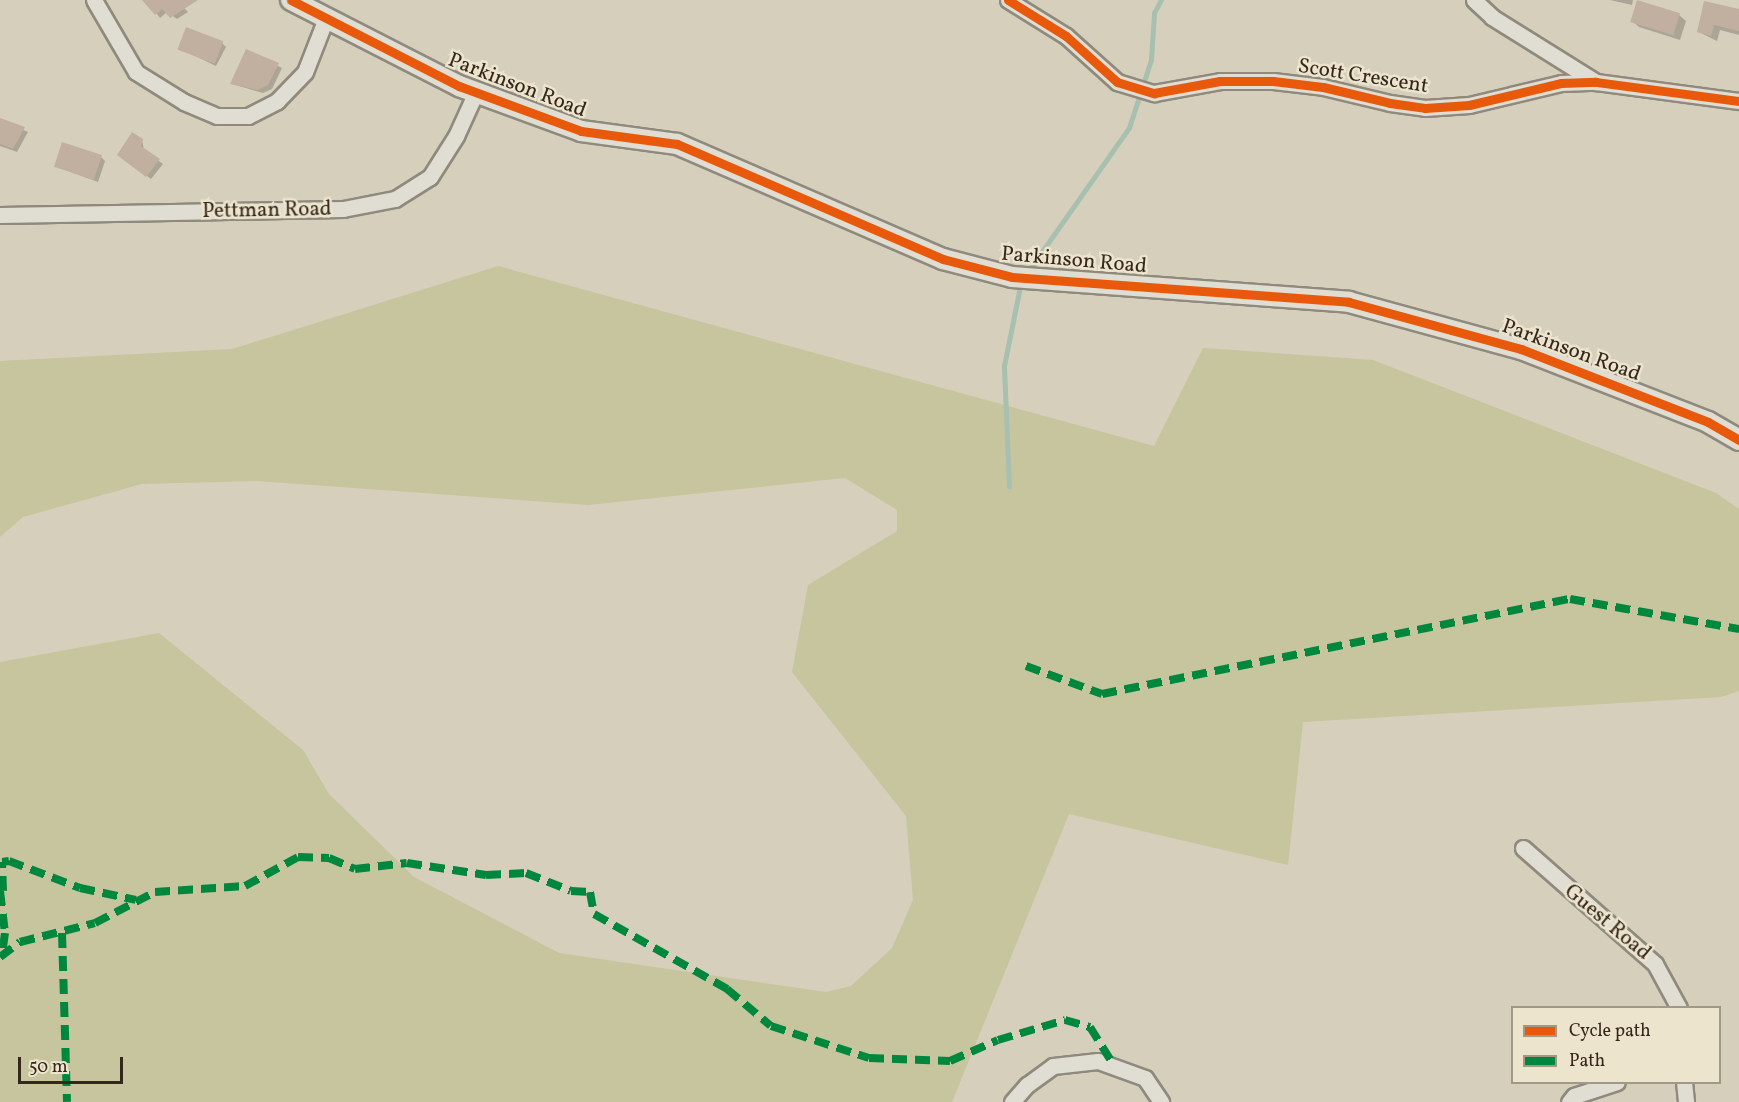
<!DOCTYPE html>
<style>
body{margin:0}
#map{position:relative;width:1739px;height:1102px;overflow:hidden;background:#d6cfbb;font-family:Vollkorn,serif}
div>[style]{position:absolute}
.green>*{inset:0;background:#c6c59e}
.shadow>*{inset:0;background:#0003}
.stream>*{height:4.5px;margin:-2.25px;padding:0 2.25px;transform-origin:2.25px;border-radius:2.25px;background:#a8c0b0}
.building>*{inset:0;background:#c1b0a0;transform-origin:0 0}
.roads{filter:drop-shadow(2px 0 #8f8a7d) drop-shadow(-2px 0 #8f8a7d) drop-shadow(0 2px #8f8a7d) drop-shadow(0 -2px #8f8a7d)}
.minor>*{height:15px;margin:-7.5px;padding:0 7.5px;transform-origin:7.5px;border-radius:7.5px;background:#e0ddd2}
.tertiary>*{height:20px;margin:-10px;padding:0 10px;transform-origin:10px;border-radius:10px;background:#e0ddd2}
.quiet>*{height:8px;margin-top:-4px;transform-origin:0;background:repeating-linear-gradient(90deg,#00873e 0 15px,transparent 0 23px)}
.cycleway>*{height:9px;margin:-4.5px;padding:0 4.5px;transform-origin:4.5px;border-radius:4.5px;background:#e8590c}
span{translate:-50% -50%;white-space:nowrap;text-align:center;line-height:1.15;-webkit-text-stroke:5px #ece4cc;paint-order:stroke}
.street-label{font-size:21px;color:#34271c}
.legend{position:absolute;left:1511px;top:1006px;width:210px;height:78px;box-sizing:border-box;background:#ece4cc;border:2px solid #a29886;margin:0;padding:8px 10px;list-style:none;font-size:18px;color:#34271c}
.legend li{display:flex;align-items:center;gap:12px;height:30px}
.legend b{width:30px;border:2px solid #a29886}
.scale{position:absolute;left:18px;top:1057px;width:105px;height:27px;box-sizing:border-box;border:3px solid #34271c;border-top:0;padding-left:8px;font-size:18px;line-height:21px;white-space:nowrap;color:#34271c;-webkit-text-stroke:4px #ece4cc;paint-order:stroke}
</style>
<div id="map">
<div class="green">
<i style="clip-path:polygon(498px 266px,1154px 446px,1203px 348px,1373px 360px,1716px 493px,1739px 509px,1739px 691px,1721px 697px,1303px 722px,1288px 865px,1069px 814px,952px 1102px,0 1102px,0 662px,159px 633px,303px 750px,329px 794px,414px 877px,559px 953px,826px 992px,851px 986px,892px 948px,913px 900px,906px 816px,792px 672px,808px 585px,897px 531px,897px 510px,845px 478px,588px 505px,257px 481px,142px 484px,23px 517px,0 537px,0 361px,232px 349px)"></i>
</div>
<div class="shadow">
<i style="clip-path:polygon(146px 0,176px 0,188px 12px,177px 19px,167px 12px,160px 18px)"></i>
<i style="clip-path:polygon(1610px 0,1633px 0,1632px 5px)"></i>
<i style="clip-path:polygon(1739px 10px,1739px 35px,1720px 30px,1717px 41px,1699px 32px)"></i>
<i style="clip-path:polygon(1679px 15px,1686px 21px,1680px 40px,1639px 27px,1632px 21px)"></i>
<i style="clip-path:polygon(222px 43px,226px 47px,216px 66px,179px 48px)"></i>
<i style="clip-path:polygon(247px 51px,282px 68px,272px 89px,263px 93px,232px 84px)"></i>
<i style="clip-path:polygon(0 120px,28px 132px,17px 152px,0 146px)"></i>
<i style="clip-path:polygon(142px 140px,144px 150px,163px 164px,151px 179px,119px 155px)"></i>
<i style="clip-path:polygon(101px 157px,105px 161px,98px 182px,57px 167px)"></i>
</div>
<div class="stream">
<i style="left:1027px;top:273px;width:177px;rotate:-54.9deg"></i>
<i style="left:1129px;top:128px;width:71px;rotate:-72.1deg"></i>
<i style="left:1151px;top:60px;width:47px;rotate:-86.3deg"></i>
<i style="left:1154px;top:13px;width:15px;rotate:-62deg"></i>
<i style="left:1009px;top:487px;width:121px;rotate:-92.4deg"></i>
<i style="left:1004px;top:366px;width:86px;rotate:-78.6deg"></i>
</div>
<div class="building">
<i style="clip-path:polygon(142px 0,198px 0,170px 18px,162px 9px,155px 15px)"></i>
<i style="left:1637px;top:0;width:45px;height:23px;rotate:17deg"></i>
<i style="clip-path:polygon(1704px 1px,1739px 9px,1739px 31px,1714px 25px,1711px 36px,1697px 32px)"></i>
<i style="left:186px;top:27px;width:40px;height:24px;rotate:21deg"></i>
<i style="clip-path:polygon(246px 49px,279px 63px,268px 85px,258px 90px,230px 84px)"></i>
<i style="clip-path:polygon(0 118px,25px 127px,13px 149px,0 144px)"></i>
<i style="clip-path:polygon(132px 132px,143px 139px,141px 146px,160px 159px,146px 177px,117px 155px)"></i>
<i style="left:62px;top:142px;width:42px;height:26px;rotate:18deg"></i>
</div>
<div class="roads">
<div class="minor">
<i style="left:94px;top:0;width:83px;rotate:59.7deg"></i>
<i style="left:136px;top:72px;width:57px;rotate:32deg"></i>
<i style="left:184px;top:102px;width:36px;rotate:23deg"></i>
<i style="left:217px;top:116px;width:31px"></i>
<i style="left:248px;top:116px;width:33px;rotate:-27deg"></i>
<i style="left:277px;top:101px;width:40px;rotate:-46deg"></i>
<i style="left:305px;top:72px;width:58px;rotate:-68.7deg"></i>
<i style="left:1008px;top:0;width:68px;rotate:31.8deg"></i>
<i style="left:1066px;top:36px;width:69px;rotate:42deg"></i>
<i style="left:1117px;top:82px;width:39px;rotate:17deg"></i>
<i style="left:1154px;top:93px;width:67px;rotate:-10.3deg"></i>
<i style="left:1220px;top:81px;width:53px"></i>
<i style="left:1273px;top:81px;width:50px;rotate:6.8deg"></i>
<i style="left:1323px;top:87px;width:69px;rotate:13.4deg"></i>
<i style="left:1390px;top:103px;width:35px;rotate:8deg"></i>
<i style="left:1425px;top:108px;width:44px;rotate:-3.9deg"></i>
<i style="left:1469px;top:105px;width:95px;rotate:-13.4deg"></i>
<i style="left:1561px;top:83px;width:35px;rotate:-2deg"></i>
<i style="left:1596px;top:82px;width:144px;rotate:7.6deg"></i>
<i style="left:1474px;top:0;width:25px;rotate:43deg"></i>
<i style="left:1492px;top:17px;width:123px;rotate:32deg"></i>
<i style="left:0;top:215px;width:343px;rotate:-1deg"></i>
<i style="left:343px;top:209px;width:53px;rotate:-10.9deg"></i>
<i style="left:395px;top:199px;width:41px;rotate:-32.2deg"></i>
<i style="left:430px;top:177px;width:49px;rotate:-57.6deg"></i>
<i style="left:456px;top:136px;width:48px;rotate:-65.6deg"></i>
<i style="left:1523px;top:848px;width:176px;rotate:41.3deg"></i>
<i style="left:1655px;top:964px;width:50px;rotate:61.4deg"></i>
<i style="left:1684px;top:1082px;width:20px;rotate:84deg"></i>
<i style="left:1012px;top:1102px;width:23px;rotate:-49deg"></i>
<i style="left:1027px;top:1085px;width:32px;rotate:-36deg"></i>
<i style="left:1053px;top:1066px;width:45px;rotate:-6.3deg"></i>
<i style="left:1098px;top:1061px;width:50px;rotate:19.9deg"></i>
<i style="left:1145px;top:1078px;width:29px;rotate:56deg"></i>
<i style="left:1569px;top:1102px;width:8px;rotate:-50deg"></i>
<i style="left:1574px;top:1096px;width:45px;rotate:-18deg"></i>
</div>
<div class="tertiary">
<i style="left:291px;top:0;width:189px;rotate:27.1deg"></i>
<i style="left:459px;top:86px;width:130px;rotate:20.2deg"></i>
<i style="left:581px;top:131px;width:97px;rotate:7.7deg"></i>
<i style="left:677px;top:144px;width:290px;rotate:23.4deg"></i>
<i style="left:943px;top:259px;width:71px;rotate:14.6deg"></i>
<i style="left:1012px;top:277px;width:338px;rotate:4.2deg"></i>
<i style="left:1349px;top:302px;width:178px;rotate:15.3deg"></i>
<i style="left:1521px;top:349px;width:201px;rotate:21.3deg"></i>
<i style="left:1708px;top:422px;width:36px;rotate:30deg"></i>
</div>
</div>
<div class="quiet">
<i style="left:1026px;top:666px;width:81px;rotate:20.2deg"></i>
<i style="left:1102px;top:694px;width:478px;rotate:-11.5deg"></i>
<i style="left:1570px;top:599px;width:172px;rotate:10.1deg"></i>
<i style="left:0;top:891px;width:42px;rotate:83.2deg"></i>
<i style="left:5px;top:933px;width:21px;rotate:98deg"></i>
<i style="left:3px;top:891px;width:29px;rotate:-92deg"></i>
<i style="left:2px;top:862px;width:7px;rotate:-8deg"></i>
<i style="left:9px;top:861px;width:76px;rotate:20.8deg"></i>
<i style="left:80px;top:888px;width:57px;rotate:12.1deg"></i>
<i style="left:62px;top:933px;width:169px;rotate:88.3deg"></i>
<i style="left:0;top:957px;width:25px;rotate:-37deg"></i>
<i style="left:20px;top:942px;width:77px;rotate:-14.2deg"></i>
<i style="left:95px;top:923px;width:68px;rotate:-27.3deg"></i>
<i style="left:155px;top:892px;width:90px;rotate:-3.8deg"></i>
<i style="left:245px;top:886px;width:60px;rotate:-28.7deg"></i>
<i style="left:298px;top:857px;width:31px;rotate:2deg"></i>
<i style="left:329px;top:858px;width:28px;rotate:23deg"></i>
<i style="left:355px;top:869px;width:52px;rotate:-6.6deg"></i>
<i style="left:407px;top:863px;width:80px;rotate:8.6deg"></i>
<i style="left:486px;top:875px;width:40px;rotate:-2.9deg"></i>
<i style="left:526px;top:873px;width:48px;rotate:21.8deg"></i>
<i style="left:571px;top:891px;width:19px;rotate:3deg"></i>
<i style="left:590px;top:892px;width:22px;rotate:80deg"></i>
<i style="left:594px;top:914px;width:153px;rotate:29.4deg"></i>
<i style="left:727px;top:989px;width:57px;rotate:40.1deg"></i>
<i style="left:771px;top:1026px;width:103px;rotate:18.1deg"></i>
<i style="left:869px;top:1058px;width:81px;rotate:2.1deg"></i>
<i style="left:950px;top:1061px;width:52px;rotate:-23.6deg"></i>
<i style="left:998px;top:1040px;width:70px;rotate:-16.6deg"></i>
<i style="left:1065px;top:1020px;width:26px;rotate:16deg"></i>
<i style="left:1090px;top:1027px;width:44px;rotate:58.1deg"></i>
</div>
<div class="cycleway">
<i style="left:291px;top:0;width:189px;rotate:27.1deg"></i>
<i style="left:459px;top:86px;width:130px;rotate:20.2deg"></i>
<i style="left:581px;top:131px;width:97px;rotate:7.7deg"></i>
<i style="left:677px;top:144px;width:290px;rotate:23.4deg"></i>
<i style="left:943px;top:259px;width:71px;rotate:14.6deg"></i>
<i style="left:1012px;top:277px;width:338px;rotate:4.2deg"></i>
<i style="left:1349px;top:302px;width:178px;rotate:15.3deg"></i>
<i style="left:1521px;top:349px;width:201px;rotate:21.3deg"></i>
<i style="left:1708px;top:422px;width:36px;rotate:30deg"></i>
<i style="left:1008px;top:0;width:68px;rotate:31.8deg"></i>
<i style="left:1066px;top:36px;width:69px;rotate:42deg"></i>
<i style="left:1117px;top:82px;width:39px;rotate:17deg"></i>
<i style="left:1154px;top:93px;width:67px;rotate:-10.3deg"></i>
<i style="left:1220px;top:81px;width:53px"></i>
<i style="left:1273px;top:81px;width:50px;rotate:6.8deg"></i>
<i style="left:1323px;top:87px;width:69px;rotate:13.4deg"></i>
<i style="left:1390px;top:103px;width:35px;rotate:8deg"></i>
<i style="left:1425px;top:108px;width:44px;rotate:-3.9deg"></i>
<i style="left:1469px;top:105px;width:95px;rotate:-13.4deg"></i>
<i style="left:1561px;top:83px;width:35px;rotate:-2deg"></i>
<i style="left:1596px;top:82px;width:144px;rotate:7.6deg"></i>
</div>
<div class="street-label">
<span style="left:1363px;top:77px;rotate:9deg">Scott Crescent</span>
<span style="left:517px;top:86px;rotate:21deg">Parkinson Road</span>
<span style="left:267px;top:211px;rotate:-1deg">Pettman Road</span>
<span style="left:1074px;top:261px;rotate:5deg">Parkinson Road</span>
<span style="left:1571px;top:351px;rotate:20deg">Parkinson Road</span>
<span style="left:1607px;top:923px;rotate:40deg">Guest Road</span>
</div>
<ul class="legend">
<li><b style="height:8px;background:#e8590c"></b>Cycle path</li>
<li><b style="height:8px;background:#00873e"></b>Path</li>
</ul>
<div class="scale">50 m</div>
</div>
